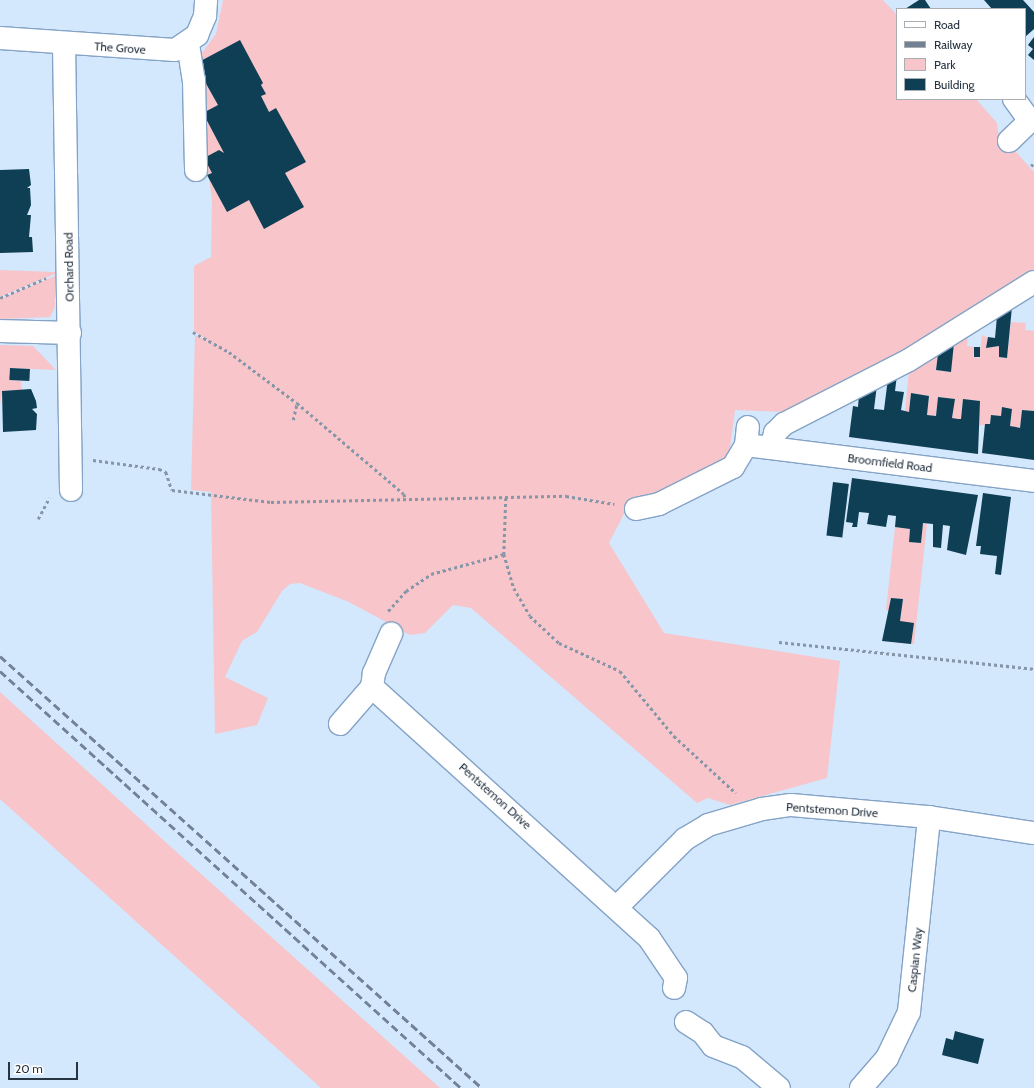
<!DOCTYPE html>
<style>
body{margin:0}
#map{position:relative;width:1034px;height:1088px;overflow:hidden;background:#d3e7fd;font-family:Cabin,sans-serif}
div>[style]{position:absolute}
.green>*{inset:0;background:#f7c5ca}
.building>*{inset:0;background:#0e3f54;transform-origin:0 0}
.path>*{height:2.5px;margin-top:-1.25px;transform-origin:0;background:repeating-linear-gradient(90deg,#8596a8 0 3px,transparent 0 6px)}
.roads{filter:drop-shadow(1px 0 #84a3c6) drop-shadow(-1px 0 #84a3c6) drop-shadow(0 1px #84a3c6) drop-shadow(0 -1px #84a3c6)}
.minor>*{height:22px;margin:-11px;padding:0 11px;transform-origin:11px;border-radius:11px;background:#fff}
.rail>*{height:3px;margin-top:-1.5px;transform-origin:0;background:repeating-linear-gradient(90deg,#728294 0 8px,transparent 0 12px)}
span{translate:-50% -50%;white-space:nowrap;text-align:center;line-height:1.15;-webkit-text-stroke:4px #fff;paint-order:stroke}
.street-label{font-size:12px;color:#273442}
.legend{position:absolute;left:896px;top:8px;width:130px;height:92px;box-sizing:border-box;background:#fff;border:1px solid #a9aeb3;margin:0;padding:5px 7px;list-style:none;font-size:12px;color:#273442}
.legend li{display:flex;align-items:center;gap:8px;height:20px}
.legend b{width:20px;border:1px solid #a9aeb3}
.scale{position:absolute;left:8px;top:1062px;width:70px;height:18px;box-sizing:border-box;border:2px solid #273442;border-top:0;padding-left:5px;font-size:12px;line-height:14px;white-space:nowrap;color:#273442;-webkit-text-stroke:3px #fff;paint-order:stroke}
</style>
<div id="map">
<div class="green">
<i style="clip-path:polygon(223px 0,883px 0,897px 15px,897px 99px,976px 99px,997px 123px,998px 132px,1034px 172px,1034px 274px,936px 337px,786px 412px,735px 410px,729px 455px,637px 505px,629px 504px,609px 543px,664px 633px,840px 661px,827px 778px,730px 805px,708px 798px,697px 803px,471px 608px,453px 605px,425px 633px,410px 635px,349px 602px,300px 583px,290px 584px,282px 591px,257px 632px,242px 641px,225px 677px,268px 698px,257px 725px,215px 734px,211px 492px,191px 490px,195px 335px,211px 343px,194px 331px,194px 266px,211px 257px,212px 200px,194px 64px,216px 34px)"></i>
<i style="clip-path:polygon(0 270px,55px 272px,55px 274px,0 297px)"></i>
<i style="clip-path:polygon(55px 276px,55px 307px,50px 317px,0 319px,0 299px)"></i>
<i style="clip-path:polygon(1011px 322px,1026px 323px,1025px 330px,1034px 331px,1034px 411px,1022px 410px,1020px 428px,1010px 426px,1012px 409px,1002px 407px,1001px 416px,991px 415px,990px 424px,976px 426px,979px 401px,963px 399px,961px 419px,958px 419px,952px 418px,955px 399px,938px 397px,936px 416px,927px 415px,929px 396px,911px 393px,909px 412px,905px 411px,909px 370px,938px 354px,936px 370px,950px 372px,954px 343px,968px 335px,967px 346px,974px 347px,973px 357px,979px 358px,982px 335px,988px 338px,987px 348px,999px 346px,999px 357px,1007px 358px)"></i>
<i style="clip-path:polygon(0 345px,33px 346px,56px 370px,10px 368px,10px 380px,21px 381px,22px 390px,2px 391px,0 405px)"></i>
<i style="clip-path:polygon(923px 523px,927px 524px,914px 644px,897px 643px,903px 599px,891px 598px,889px 611px,886px 610px,895px 527px,910px 529px,909px 542px,920px 543px)"></i>
<i style="clip-path:polygon(0 692px,181px 856px,440px 1088px,321px 1088px,0 799px)"></i>
</div>
<div class="building">
<i style="clip-path:polygon(919px 0,925px 0,931px 9px,905px 9px)"></i>
<i style="clip-path:polygon(984px 0,1023px 0,1034px 12px,1034px 29px,1025px 37px,1025px 9px,992px 9px)"></i>
<i style="clip-path:polygon(1034px 37px,1034px 60px,1028px 55px,1033px 49px,1028px 45px)"></i>
<i style="clip-path:polygon(240px 40px,263px 83px,261px 85px,266px 94px,261px 96px,269px 112px,276px 108px,306px 162px,285px 173px,304px 207px,264px 229px,249px 200px,227px 212px,207px 175px,212px 173px,204px 158px,219px 150px,224px 153px,203px 113px,218px 105px,195px 64px)"></i>
<i style="clip-path:polygon(29px 169px,31px 185px,27px 188px,30px 188px,31px 205px,27px 215px,31px 215px,29px 237px,32px 237px,33px 252px,0 253px,0 170px)"></i>
<i style="clip-path:polygon(1012px 307px,1007px 358px,999px 357px,999px 346px,986px 348px,988px 337px,995px 338px,997px 316px)"></i>
<i style="clip-path:polygon(954px 343px,951px 372px,936px 370px,938px 354px)"></i>
<i style="left:974px;top:347px;width:6px;height:10px"></i>
<i style="left:10px;top:368px;width:20px;height:12px;rotate:3deg"></i>
<i style="clip-path:polygon(897px 375px,895px 391px,904px 392px,901px 410px,909px 412px,911px 393px,929px 396px,927px 415px,936px 416px,938px 397px,955px 399px,952px 418px,958px 419px,961px 419px,963px 399px,980px 401px,978px 454px,849px 437px,853px 406px,858px 407px,859px 394px,867px 395px,868px 388px,877px 385px,874px 409px,884px 410px,888px 378px)"></i>
<i style="clip-path:polygon(31px 389px,36px 401px,37px 408px,32px 409px,37px 414px,36px 430px,3px 432px,2px 391px)"></i>
<i style="clip-path:polygon(1002px 407px,1012px 409px,1010px 426px,1016px 427px,1020px 428px,1022px 410px,1034px 411px,1034px 460px,982px 453px,985px 424px,990px 424px,991px 415px,1001px 416px)"></i>
<i style="clip-path:polygon(852px 478px,978px 495px,966px 555px,947px 550px,950px 526px,943px 525px,941px 548px,933px 547px,933px 524px,923px 523px,921px 543px,909px 542px,910px 529px,895px 527px,896px 516px,888px 515px,886px 527px,867px 524px,869px 513px,859px 512px,857px 527px,852px 527px,853px 523px,846px 522px)"></i>
<i style="left:833px;top:482px;width:16px;height:54px;rotate:7deg"></i>
<i style="clip-path:polygon(983px 493px,1011px 497px,1001px 575px,995px 574px,997px 556px,980px 554px,981px 546px,976px 546px)"></i>
<i style="clip-path:polygon(891px 598px,903px 599px,900px 621px,914px 623px,911px 644px,882px 641px)"></i>
<i style="clip-path:polygon(955px 1031px,984px 1039px,978px 1064px,942px 1055px,946px 1038px,953px 1040px)"></i>
</div>
<div class="path">
<i style="left:1031px;top:166px;width:4px;rotate:-45deg"></i>
<i style="left:0;top:298px;width:50px;rotate:-23.5deg"></i>
<i style="left:193px;top:332px;width:41px;rotate:29.1deg"></i>
<i style="left:229px;top:352px;width:85px;rotate:36.9deg"></i>
<i style="left:297px;top:403px;width:140px;rotate:40.4deg"></i>
<i style="left:404px;top:494px;width:6px;rotate:72deg"></i>
<i style="left:293px;top:420px;width:17px;rotate:-77deg"></i>
<i style="left:93px;top:460px;width:67px;rotate:7.8deg"></i>
<i style="left:159px;top:469px;width:8px;rotate:23deg"></i>
<i style="left:166px;top:472px;width:19px;rotate:72deg"></i>
<i style="left:172px;top:490px;width:100px;rotate:6.9deg"></i>
<i style="left:271px;top:502px;width:295px;rotate:-1.2deg"></i>
<i style="left:566px;top:496px;width:49px;rotate:9.5deg"></i>
<i style="left:506px;top:498px;width:56px;rotate:92deg"></i>
<i style="left:504px;top:554px;width:35px;rotate:74deg"></i>
<i style="left:514px;top:588px;width:32px;rotate:60deg"></i>
<i style="left:530px;top:616px;width:40px;rotate:43deg"></i>
<i style="left:559px;top:643px;width:67px;rotate:24.7deg"></i>
<i style="left:620px;top:671px;width:85px;rotate:50.3deg"></i>
<i style="left:674px;top:736px;width:84px;rotate:42.6deg"></i>
<i style="left:38px;top:519px;width:24px;rotate:-62deg"></i>
<i style="left:388px;top:611px;width:27px;rotate:-48deg"></i>
<i style="left:406px;top:591px;width:30px;rotate:-34deg"></i>
<i style="left:431px;top:574px;width:76px;rotate:-15.3deg"></i>
<i style="left:779px;top:642px;width:256px;rotate:6deg"></i>
</div>
<div class="roads">
<div class="minor">
<i style="left:0;top:38px;width:175px;rotate:3.9deg"></i>
<i style="left:175px;top:50px;width:27px;rotate:-34deg"></i>
<i style="left:197px;top:35px;width:21px;rotate:-67deg"></i>
<i style="left:205px;top:16px;width:16px;rotate:-86deg"></i>
<i style="left:64px;top:44px;width:446px;rotate:89.1deg"></i>
<i style="left:188px;top:44px;width:36px;rotate:81deg"></i>
<i style="left:194px;top:80px;width:90px;rotate:88.7deg"></i>
<i style="left:1009px;top:141px;width:29px;rotate:-44deg"></i>
<i style="left:1030px;top:121px;width:27px;rotate:-126deg"></i>
<i style="left:0;top:331px;width:70px;rotate:1.6deg"></i>
<i style="left:746px;top:445px;width:290px;rotate:7.1deg"></i>
<i style="left:771px;top:448px;width:16px;rotate:-75deg"></i>
<i style="left:775px;top:433px;width:13px;rotate:-45deg"></i>
<i style="left:784px;top:424px;width:140px;rotate:-27.1deg"></i>
<i style="left:909px;top:360px;width:147px;rotate:-32deg"></i>
<i style="left:636px;top:509px;width:24px;rotate:-12deg"></i>
<i style="left:659px;top:504px;width:83px;rotate:-26.6deg"></i>
<i style="left:733px;top:467px;width:26px;rotate:-59deg"></i>
<i style="left:746px;top:445px;width:18px;rotate:-84deg"></i>
<i style="left:372px;top:687px;width:374px;rotate:42.2deg"></i>
<i style="left:649px;top:938px;width:48px;rotate:56deg"></i>
<i style="left:676px;top:978px;width:10px;rotate:101deg"></i>
<i style="left:340px;top:724px;width:49px;rotate:-49.1deg"></i>
<i style="left:372px;top:687px;width:14px;rotate:-82deg"></i>
<i style="left:374px;top:673px;width:43px;rotate:-66.4deg"></i>
<i style="left:617px;top:907px;width:96px;rotate:-45deg"></i>
<i style="left:685px;top:839px;width:27px;rotate:-31deg"></i>
<i style="left:708px;top:825px;width:56px;rotate:-16.5deg"></i>
<i style="left:762px;top:809px;width:29px;rotate:-8deg"></i>
<i style="left:791px;top:805px;width:139px;rotate:5deg"></i>
<i style="left:929px;top:817px;width:106px;rotate:8.7deg"></i>
<i style="left:686px;top:1022px;width:20px;rotate:33deg"></i>
<i style="left:703px;top:1033px;width:16px;rotate:52deg"></i>
<i style="left:713px;top:1046px;width:31px;rotate:21deg"></i>
<i style="left:742px;top:1057px;width:48px;rotate:40deg"></i>
<i style="left:861px;top:1088px;width:40px;rotate:-49deg"></i>
<i style="left:887px;top:1058px;width:51px;rotate:-64.4deg"></i>
<i style="left:909px;top:1012px;width:196px;rotate:-84.1deg"></i>
</div>
</div>
<div class="rail">
<i style="left:0;top:656px;width:647px;rotate:41.87deg"></i>
<i style="left:0;top:671px;width:622px;rotate:42.13deg"></i>
</div>
<div class="street-label">
<span style="left:120px;top:48px;rotate:4deg">The Grove</span>
<span style="left:69px;top:267px;rotate:-91deg">Orchard Road</span>
<span style="left:890px;top:463px;rotate:7deg">Broomfield Road</span>
<span style="left:495px;top:796px;rotate:42deg">Pentstemon Drive</span>
<span style="left:832px;top:810px;rotate:4deg">Pentstemon Drive</span>
<span style="left:915px;top:960px;rotate:-84deg">Caspian Way</span>
</div>
<ul class="legend">
<li><b style="height:5px;background:#fff"></b>Road</li>
<li><b style="height:5px;background:#728294"></b>Railway</li>
<li><b style="height:11px;background:#f7c5ca"></b>Park</li>
<li><b style="height:11px;background:#0e3f54"></b>Building</li>
</ul>
<div class="scale">20 m</div>
</div>
